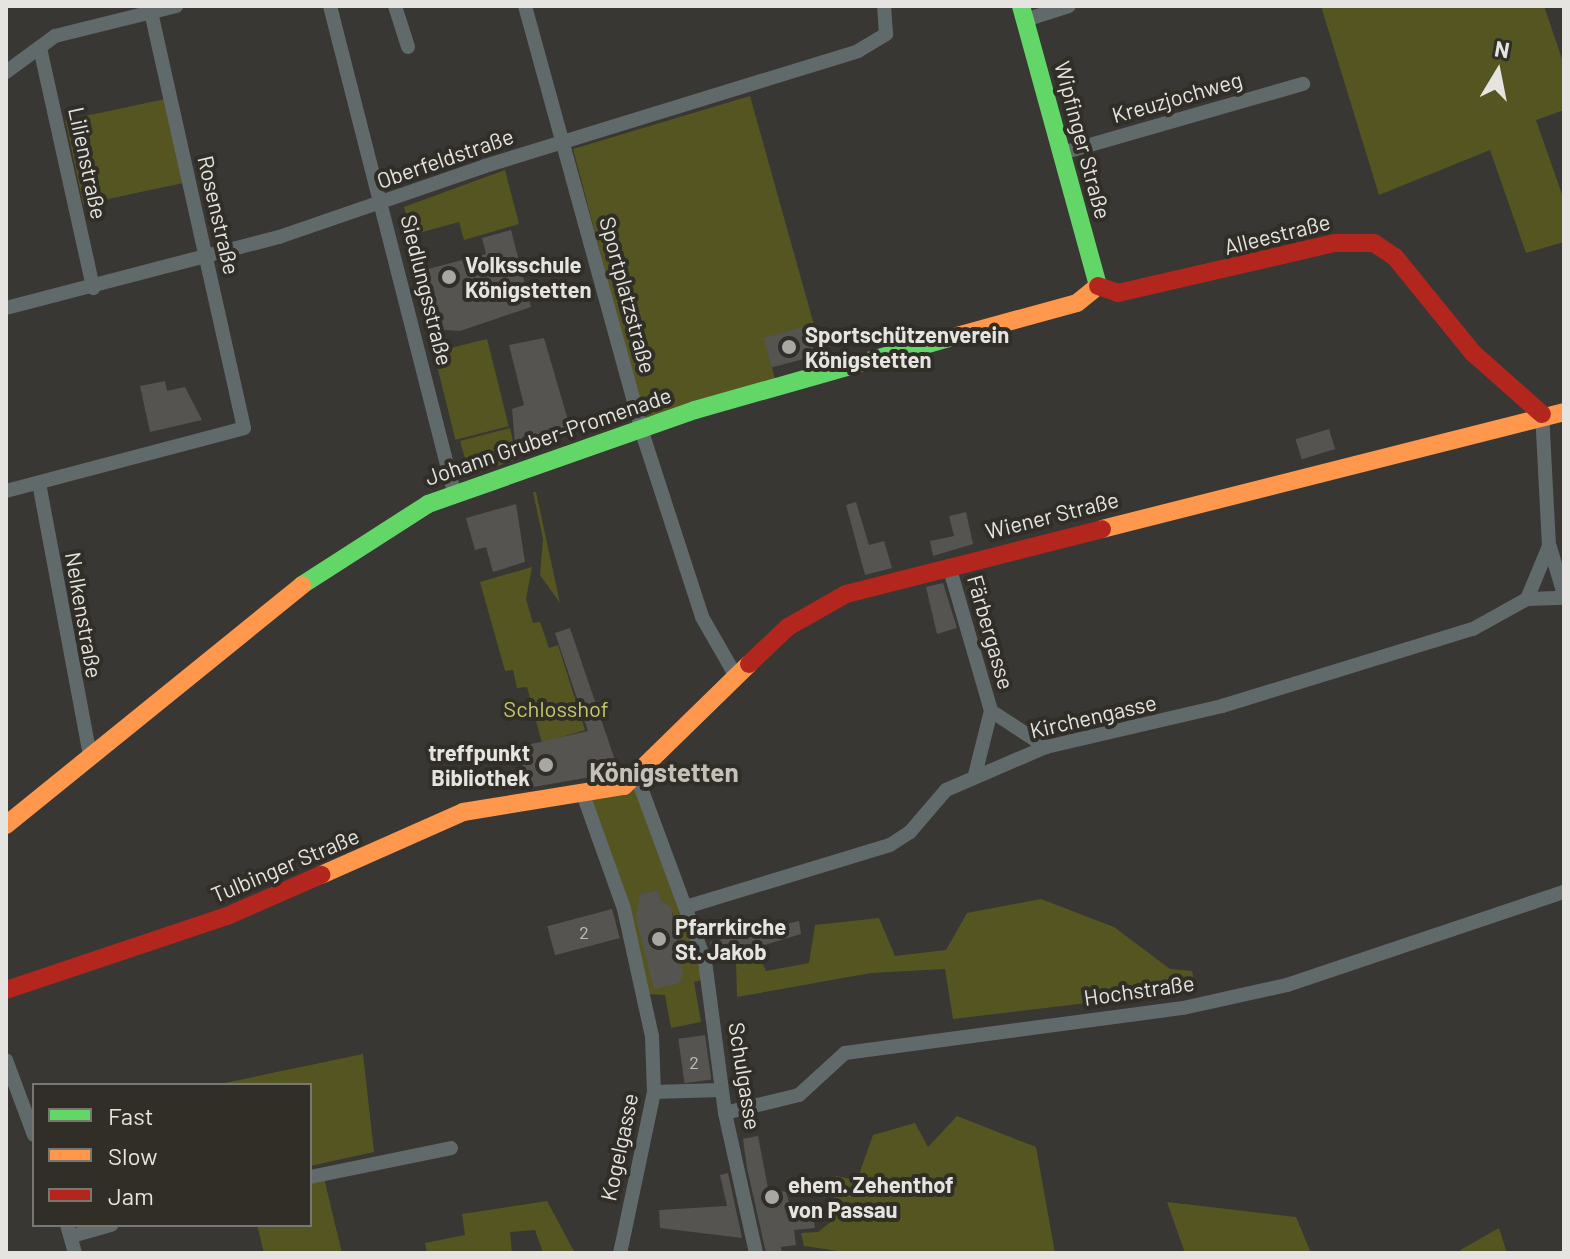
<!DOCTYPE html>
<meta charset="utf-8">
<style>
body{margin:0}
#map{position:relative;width:1570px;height:1259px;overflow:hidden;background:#383733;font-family:Barlow,sans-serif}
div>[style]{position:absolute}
.green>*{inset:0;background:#552;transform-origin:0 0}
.building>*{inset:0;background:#555451;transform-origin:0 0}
.street>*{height:14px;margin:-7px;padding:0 7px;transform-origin:7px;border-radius:7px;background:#616a6b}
.fast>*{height:18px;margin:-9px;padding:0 9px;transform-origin:9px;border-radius:9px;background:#63d668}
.slow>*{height:18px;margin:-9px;padding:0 9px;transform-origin:9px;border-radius:9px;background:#ff974d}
.jam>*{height:18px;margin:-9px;padding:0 9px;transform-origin:9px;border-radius:9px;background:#b3261e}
.dots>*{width:22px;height:22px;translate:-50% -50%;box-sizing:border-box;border:4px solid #302e27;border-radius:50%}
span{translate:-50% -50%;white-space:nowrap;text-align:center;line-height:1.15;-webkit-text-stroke:8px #302e27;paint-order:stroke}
.number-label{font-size:18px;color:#c1c0bc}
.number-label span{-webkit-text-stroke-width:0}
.street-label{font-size:22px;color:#e5e4e0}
.poi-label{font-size:22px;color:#e5e4e0;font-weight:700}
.left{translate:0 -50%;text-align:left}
.right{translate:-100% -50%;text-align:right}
.park-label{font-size:22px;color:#c6c871}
.quarter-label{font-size:26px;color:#c4c1b9;font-weight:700}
.frame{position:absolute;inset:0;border:8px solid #e5e4e0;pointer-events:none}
.legend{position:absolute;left:32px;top:1083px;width:280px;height:144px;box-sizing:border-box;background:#302e27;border:2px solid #787771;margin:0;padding:10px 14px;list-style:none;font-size:24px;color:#e5e4e0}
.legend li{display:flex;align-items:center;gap:16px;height:40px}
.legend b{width:40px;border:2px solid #787771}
.north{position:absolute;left:1458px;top:32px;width:80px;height:80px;-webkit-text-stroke:6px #302e27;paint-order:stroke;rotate:10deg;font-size:22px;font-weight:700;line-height:32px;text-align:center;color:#e5e4e0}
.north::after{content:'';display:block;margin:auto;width:28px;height:36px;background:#e5e4e0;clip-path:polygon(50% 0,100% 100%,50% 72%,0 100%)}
</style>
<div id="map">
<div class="green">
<i style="clip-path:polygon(1321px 6px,1544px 6px,1564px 65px,1564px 110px,1536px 120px,1564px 200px,1564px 242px,1526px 253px,1490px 150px,1379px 195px)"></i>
<i style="clip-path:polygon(750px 96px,814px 325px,764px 338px,775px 379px,644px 418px,573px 149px)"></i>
<i style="left:170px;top:98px;width:86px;height:107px;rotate:78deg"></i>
<i style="clip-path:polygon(505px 170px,519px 224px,464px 240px,459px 222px,412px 235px,404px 207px)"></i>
<i style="left:487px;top:339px;width:90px;height:55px;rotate:76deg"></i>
<i style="clip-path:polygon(510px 428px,517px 459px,470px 476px,460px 441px)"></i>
<i style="clip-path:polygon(533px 492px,536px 492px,560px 603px,540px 575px,543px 539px)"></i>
<i style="clip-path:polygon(532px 567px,526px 599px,533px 623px,540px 622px,549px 648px,558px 645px,585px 730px,542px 743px,527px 687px,517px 688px,513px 670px,505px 671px,480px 582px)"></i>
<i style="clip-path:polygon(evenodd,637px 777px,705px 979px,694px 982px,701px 1022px,671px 1028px,665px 995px,645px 994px,584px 797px,637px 777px,658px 890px,662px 908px,670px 906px,675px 921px,682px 977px,644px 912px,641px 894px,658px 890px)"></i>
<i style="clip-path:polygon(1041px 899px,1114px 927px,1170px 969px,1192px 971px,1196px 990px,953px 1019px,945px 969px,871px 973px,737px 997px,736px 962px,760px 958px,766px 971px,809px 963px,815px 925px,879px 918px,895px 956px,946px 950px,967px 913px)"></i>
<i style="clip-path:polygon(363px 1054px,374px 1152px,310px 1166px,310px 1085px,215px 1085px)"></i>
<i style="clip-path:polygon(957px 1116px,1036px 1147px,1055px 1253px,851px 1253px,804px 1246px,801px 1233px,818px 1232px,832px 1221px,836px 1176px,857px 1180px,873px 1135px,915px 1123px,928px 1147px)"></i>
<i style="clip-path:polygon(324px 1178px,342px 1253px,264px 1253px,257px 1225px,310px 1225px,310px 1182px)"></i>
<i style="clip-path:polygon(547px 1201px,575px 1253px,543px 1253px,535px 1230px,510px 1232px,512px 1253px,427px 1253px,425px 1243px,465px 1235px,462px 1214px)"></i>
<i style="clip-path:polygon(1167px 1202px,1296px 1217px,1311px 1253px,1185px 1253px)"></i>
<i style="clip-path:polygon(1499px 1228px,1507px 1253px,1457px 1253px,1462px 1249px)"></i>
</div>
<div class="building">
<i style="clip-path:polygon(511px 230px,531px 307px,460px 331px,434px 329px,424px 270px,486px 254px,482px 238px)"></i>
<i style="left:807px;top:326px;width:31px;height:45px;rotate:75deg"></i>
<i style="clip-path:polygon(544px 338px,572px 434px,515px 443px,512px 409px,524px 405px,509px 345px)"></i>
<i style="clip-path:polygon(165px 381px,167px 391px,185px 387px,202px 420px,150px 432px,140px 386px)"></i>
<i style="left:1329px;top:429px;width:21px;height:35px;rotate:73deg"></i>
<i style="clip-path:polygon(856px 502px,869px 545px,884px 541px,892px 568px,865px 575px,846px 505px)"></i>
<i style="clip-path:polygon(516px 504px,525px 562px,493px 572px,486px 547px,475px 550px,466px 518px)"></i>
<i style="clip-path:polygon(966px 512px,973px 544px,933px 556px,930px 541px,954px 536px,949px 516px)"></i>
<i style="clip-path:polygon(943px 583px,957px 628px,937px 634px,926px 587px)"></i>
<i style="clip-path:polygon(570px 628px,619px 772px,528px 788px,518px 747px,588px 731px,555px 633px)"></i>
<i style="clip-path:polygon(658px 890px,661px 901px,671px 907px,683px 974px,679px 983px,654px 989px,636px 918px,640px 894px)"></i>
<i style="left:612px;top:909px;width:30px;height:67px;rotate:75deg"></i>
<i style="clip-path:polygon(799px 921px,801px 934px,715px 960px,710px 942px)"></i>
<i style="left:705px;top:1035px;width:45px;height:27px;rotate:82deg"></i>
<i style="clip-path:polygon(758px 1136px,768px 1188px,786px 1192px,789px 1202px,811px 1204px,815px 1228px,794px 1230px,796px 1245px,781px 1247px,782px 1253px,766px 1253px,747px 1168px,743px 1139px)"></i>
<i style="clip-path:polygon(728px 1173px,742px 1238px,660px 1228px,659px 1210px,727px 1206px,720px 1175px)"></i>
</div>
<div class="street">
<i style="left:330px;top:6px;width:502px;rotate:75.69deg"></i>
<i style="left:395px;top:6px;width:43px;rotate:72.4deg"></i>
<i style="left:525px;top:6px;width:442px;rotate:74.6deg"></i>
<i style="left:642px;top:432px;width:194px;rotate:72deg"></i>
<i style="left:702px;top:617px;width:70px;rotate:60.2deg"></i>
<i style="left:1025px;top:20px;width:46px;rotate:-17.7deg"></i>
<i style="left:40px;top:48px;width:246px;rotate:77.5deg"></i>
<i style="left:6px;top:72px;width:61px;rotate:-36.3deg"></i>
<i style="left:55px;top:36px;width:125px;rotate:-13.9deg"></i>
<i style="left:1062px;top:153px;width:251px;rotate:-16deg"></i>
<i style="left:6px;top:308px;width:282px;rotate:-14.6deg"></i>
<i style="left:279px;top:237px;width:218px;rotate:-19deg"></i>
<i style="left:485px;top:166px;width:390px;rotate:-17.1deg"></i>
<i style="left:858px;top:51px;width:33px;rotate:-31deg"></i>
<i style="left:886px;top:34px;width:28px;rotate:-94deg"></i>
<i style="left:39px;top:483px;width:277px;rotate:79.4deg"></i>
<i style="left:6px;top:491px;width:246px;rotate:-14.8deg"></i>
<i style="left:244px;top:428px;width:426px;rotate:-102.6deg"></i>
<i style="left:1550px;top:547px;width:50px;rotate:73.7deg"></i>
<i style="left:949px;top:566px;width:151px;rotate:73.8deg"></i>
<i style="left:991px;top:711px;width:66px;rotate:33.2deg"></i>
<i style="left:1527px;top:599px;width:57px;rotate:-67.5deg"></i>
<i style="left:1549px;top:546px;width:132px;rotate:-93deg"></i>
<i style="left:975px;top:775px;width:66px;rotate:-76deg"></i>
<i style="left:637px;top:777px;width:196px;rotate:69.7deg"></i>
<i style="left:705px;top:961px;width:153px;rotate:82.5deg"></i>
<i style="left:725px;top:1113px;width:143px;rotate:77.5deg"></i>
<i style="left:584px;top:797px;width:119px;rotate:70.3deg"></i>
<i style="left:624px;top:909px;width:130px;rotate:77.6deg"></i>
<i style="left:652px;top:1036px;width:56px;rotate:88deg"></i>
<i style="left:654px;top:1092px;width:165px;rotate:101.9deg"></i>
<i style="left:689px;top:906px;width:210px;rotate:-16.9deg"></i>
<i style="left:890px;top:845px;width:24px;rotate:-33deg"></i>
<i style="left:910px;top:832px;width:55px;rotate:-49.4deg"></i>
<i style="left:946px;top:790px;width:109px;rotate:-23.3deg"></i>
<i style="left:1046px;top:747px;width:181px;rotate:-13.1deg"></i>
<i style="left:1222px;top:706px;width:263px;rotate:-17.1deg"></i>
<i style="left:1473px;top:629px;width:62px;rotate:-29.1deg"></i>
<i style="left:1527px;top:599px;width:37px;rotate:-2deg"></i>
<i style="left:6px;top:1060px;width:80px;rotate:69.5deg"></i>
<i style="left:654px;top:1092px;width:67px;rotate:-1.7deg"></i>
<i style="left:725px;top:1113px;width:76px;rotate:-13.7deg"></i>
<i style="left:799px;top:1095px;width:62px;rotate:-42.4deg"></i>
<i style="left:845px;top:1053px;width:341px;rotate:-7.6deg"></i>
<i style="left:1183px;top:1008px;width:107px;rotate:-12.5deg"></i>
<i style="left:1287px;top:985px;width:292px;rotate:-18.6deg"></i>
<i style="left:310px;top:1177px;width:144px;rotate:-11.6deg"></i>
<i style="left:67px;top:1225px;width:29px;rotate:74deg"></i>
<i style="left:72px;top:1236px;width:41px;rotate:-15.8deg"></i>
</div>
<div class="fast">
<i style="left:1021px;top:6px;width:290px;rotate:74.6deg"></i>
<i style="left:302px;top:585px;width:150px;rotate:-32.7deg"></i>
<i style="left:428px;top:504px;width:283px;rotate:-19.4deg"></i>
<i style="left:695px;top:410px;width:272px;rotate:-15.8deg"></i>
</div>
<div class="slow">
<i style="left:957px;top:336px;width:124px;rotate:-15.4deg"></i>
<i style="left:1077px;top:303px;width:27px;rotate:-39deg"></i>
<i style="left:1102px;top:529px;width:477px;rotate:-14.2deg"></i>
<i style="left:6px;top:825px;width:381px;rotate:-39deg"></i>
<i style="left:321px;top:875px;width:155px;rotate:-23.9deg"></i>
<i style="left:463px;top:812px;width:163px;rotate:-9.2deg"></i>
<i style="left:624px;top:786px;width:175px;rotate:-44.3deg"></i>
</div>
<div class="jam">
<i style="left:1098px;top:286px;width:21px;rotate:19deg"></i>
<i style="left:1118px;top:293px;width:222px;rotate:-13deg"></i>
<i style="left:1334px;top:243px;width:40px"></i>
<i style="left:1374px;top:243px;width:25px;rotate:34deg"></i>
<i style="left:1395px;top:257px;width:124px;rotate:50.9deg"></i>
<i style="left:1473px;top:353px;width:92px;rotate:41.5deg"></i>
<i style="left:749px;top:664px;width:54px;rotate:-43.5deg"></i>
<i style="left:788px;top:627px;width:67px;rotate:-29.6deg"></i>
<i style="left:846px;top:594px;width:264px;rotate:-14.2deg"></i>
<i style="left:6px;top:990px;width:233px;rotate:-18.5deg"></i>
<i style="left:227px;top:916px;width:103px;rotate:-23.6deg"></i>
</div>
<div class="dots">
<i style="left:449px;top:277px;background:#a8a7a3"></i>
<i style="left:789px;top:347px;background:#a8a7a3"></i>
<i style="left:546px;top:765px;background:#a8a7a3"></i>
<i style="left:659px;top:939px;background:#a8a7a3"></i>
<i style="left:772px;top:1197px;background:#a8a7a3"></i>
</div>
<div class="number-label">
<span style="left:584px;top:932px">2</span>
<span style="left:694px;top:1062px">2</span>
</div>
<div class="street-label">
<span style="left:1177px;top:97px;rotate:-16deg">Kreuzjochweg</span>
<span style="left:1083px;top:140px;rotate:75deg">Wipfinger Straße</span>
<span style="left:445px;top:158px;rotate:-19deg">Oberfeldstraße</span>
<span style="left:88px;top:163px;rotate:78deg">Lilienstraße</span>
<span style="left:219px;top:215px;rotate:77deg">Rosenstraße</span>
<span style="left:1277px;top:234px;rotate:-14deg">Alleestraße</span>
<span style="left:427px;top:290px;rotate:76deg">Siedlungsstraße</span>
<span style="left:628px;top:295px;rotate:75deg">Sportplatzstraße</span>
<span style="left:548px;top:436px;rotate:-19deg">Johann Gruber-Promenade</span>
<span style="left:1052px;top:515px;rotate:-14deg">Wiener Straße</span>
<span style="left:84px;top:615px;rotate:80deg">Nelkenstraße</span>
<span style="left:991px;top:632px;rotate:74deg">Färbergasse</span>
<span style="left:1093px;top:716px;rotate:-13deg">Kirchengasse</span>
<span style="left:285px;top:865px;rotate:-23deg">Tulbinger Straße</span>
<span style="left:1139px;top:990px;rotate:-8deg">Hochstraße</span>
<span style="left:745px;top:1076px;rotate:81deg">Schulgasse</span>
<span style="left:619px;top:1147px;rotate:-78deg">Kogelgasse</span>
</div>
<div class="poi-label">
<span class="left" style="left:465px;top:277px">Volksschule<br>Königstetten</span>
<span class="left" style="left:805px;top:347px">Sportschützenverein<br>Königstetten</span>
<span class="right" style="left:530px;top:765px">treffpunkt<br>Bibliothek</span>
<span class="left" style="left:675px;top:939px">Pfarrkirche<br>St. Jakob</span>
<span class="left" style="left:788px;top:1197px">ehem. Zehenthof<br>von Passau</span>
</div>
<div class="park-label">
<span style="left:556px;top:709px">Schlosshof</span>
</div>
<div class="quarter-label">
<span style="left:664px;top:772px">Königstetten</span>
</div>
<div class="frame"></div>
<ul class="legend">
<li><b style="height:10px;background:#63d668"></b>Fast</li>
<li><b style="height:10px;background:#ff974d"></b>Slow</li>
<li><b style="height:10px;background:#b3261e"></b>Jam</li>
</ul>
<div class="north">N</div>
</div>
